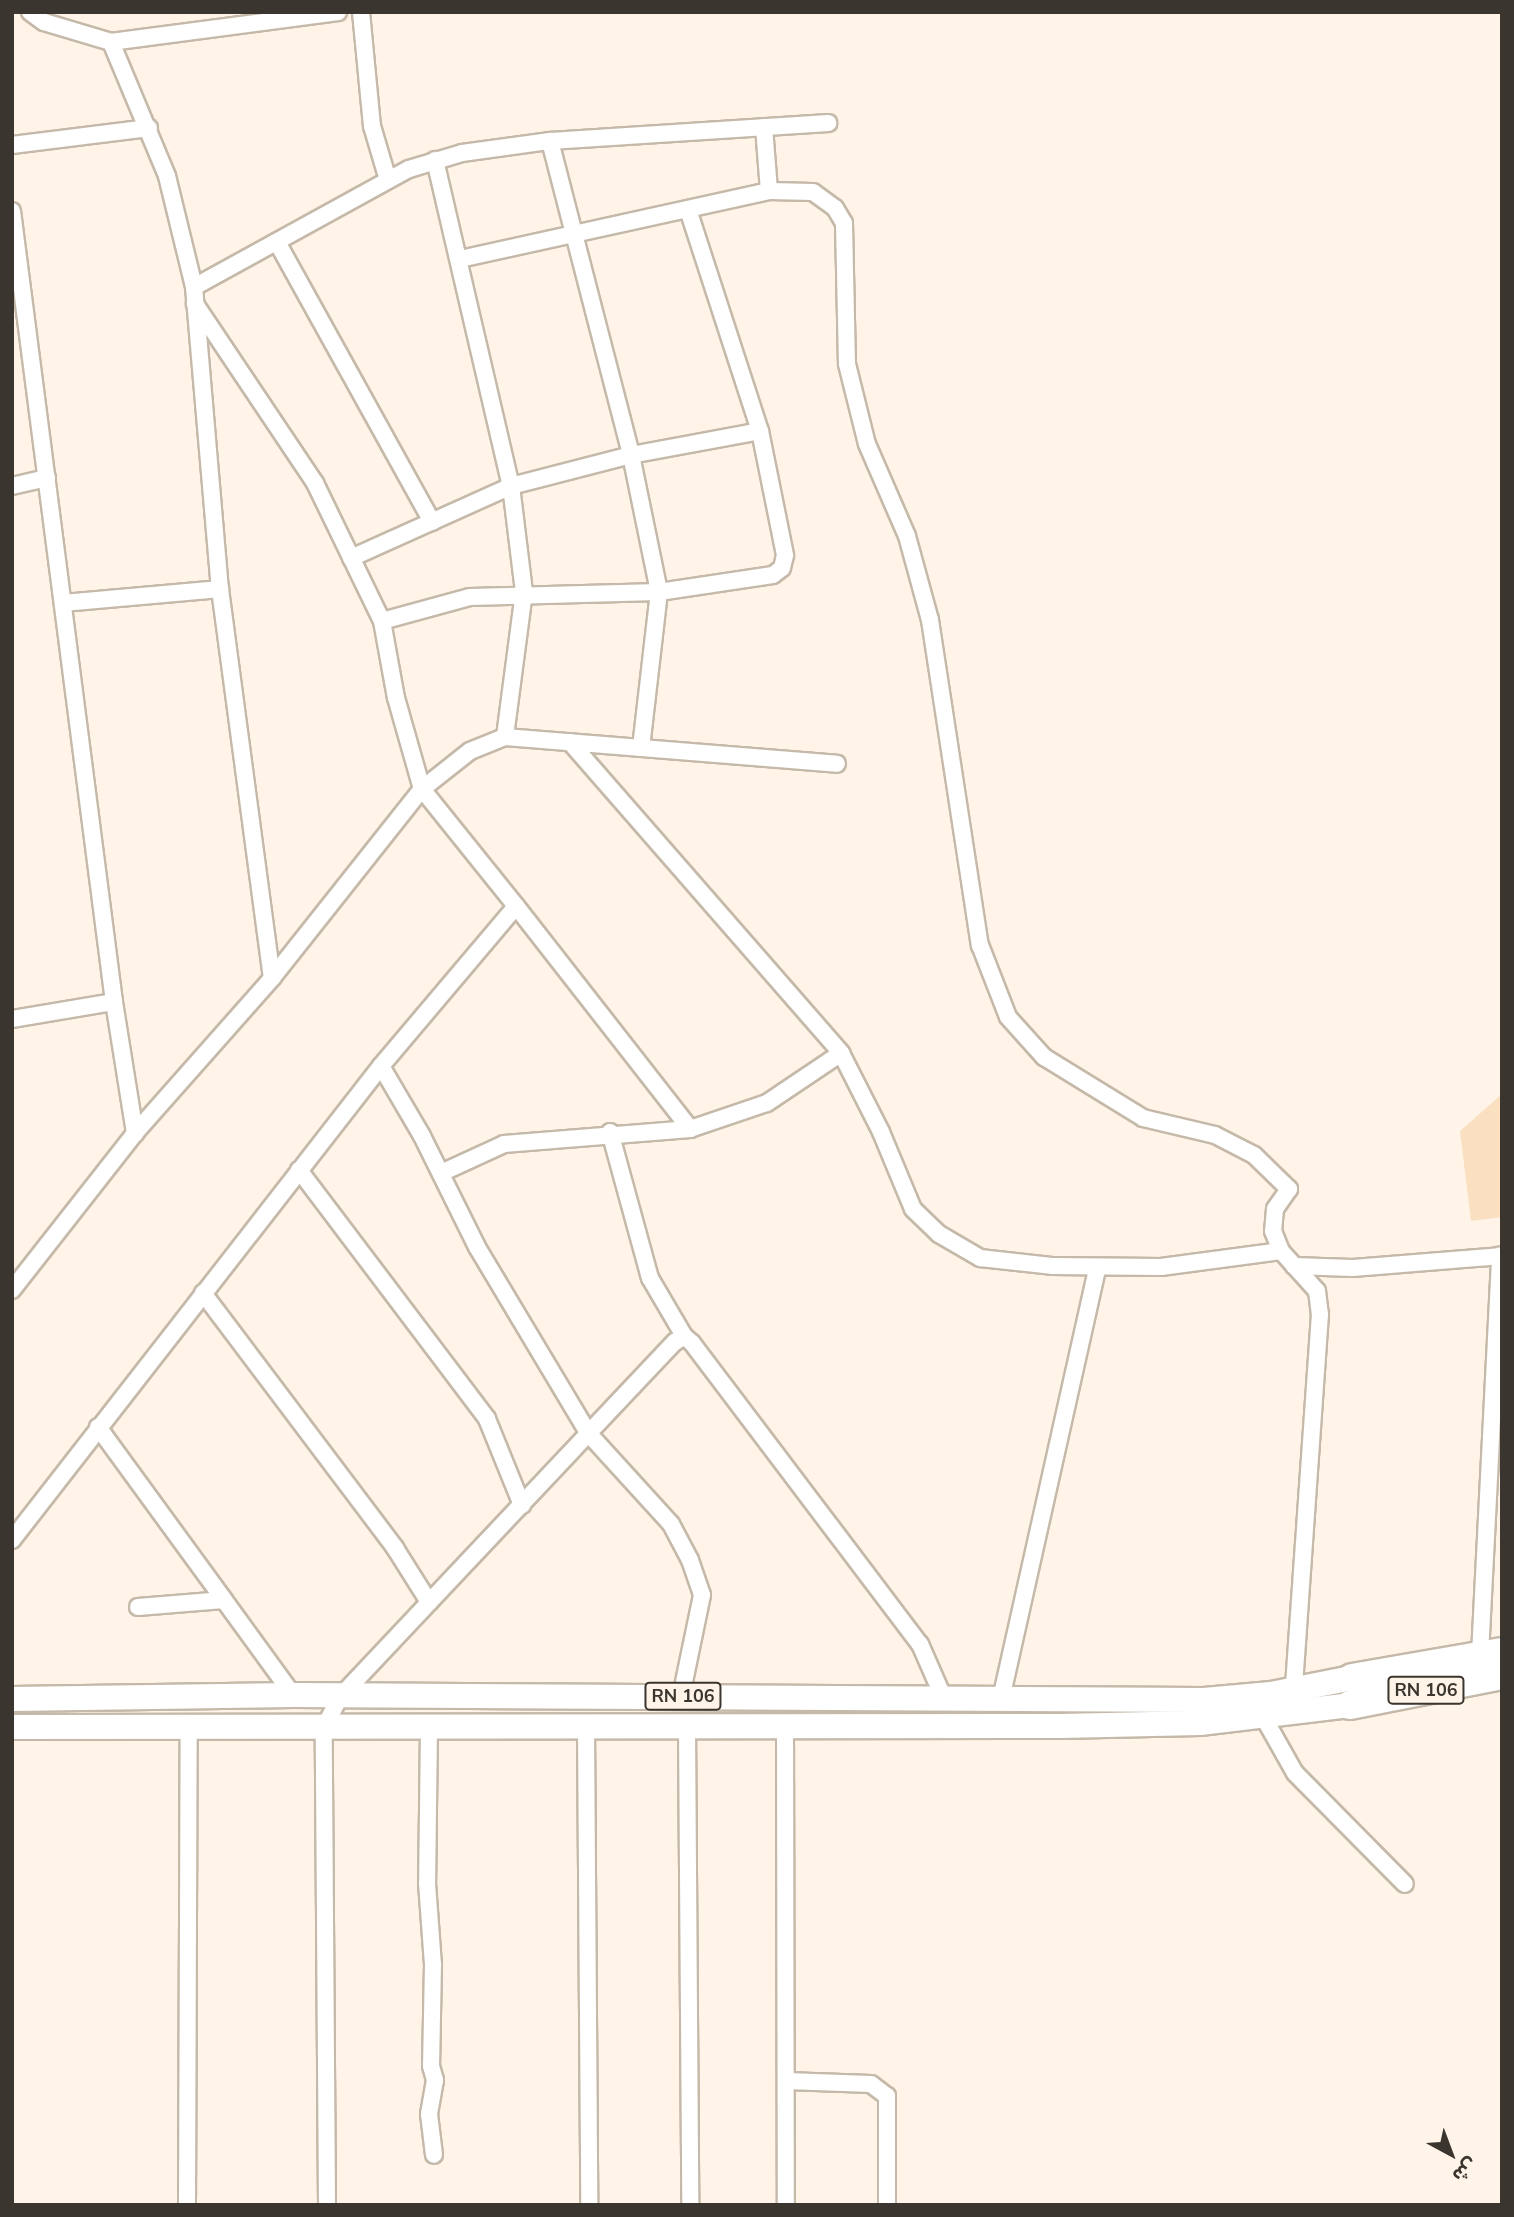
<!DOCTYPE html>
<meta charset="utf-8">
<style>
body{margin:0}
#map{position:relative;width:1514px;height:2217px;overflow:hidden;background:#fff4e7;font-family:"Nunito Sans","Noto Sans Arabic",sans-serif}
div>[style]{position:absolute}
.green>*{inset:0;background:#fae0c0}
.roads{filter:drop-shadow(2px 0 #c5b9a9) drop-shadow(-2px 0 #c5b9a9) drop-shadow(0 2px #c5b9a9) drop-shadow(0 -2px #c5b9a9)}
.street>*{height:16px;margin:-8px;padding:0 8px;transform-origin:8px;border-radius:8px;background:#fff}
.primary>*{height:24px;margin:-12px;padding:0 12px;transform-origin:12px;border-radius:12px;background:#fff}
.highway>*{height:28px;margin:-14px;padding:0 14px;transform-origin:14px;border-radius:14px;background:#fff}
span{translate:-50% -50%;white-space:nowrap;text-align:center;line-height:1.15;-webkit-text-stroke:5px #fff4e7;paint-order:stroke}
.shield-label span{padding:2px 5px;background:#fff4e7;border:2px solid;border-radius:5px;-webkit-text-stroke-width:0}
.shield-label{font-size:18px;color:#3a352e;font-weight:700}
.frame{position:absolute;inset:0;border:14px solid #3a352e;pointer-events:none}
.north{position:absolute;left:1416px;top:2119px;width:70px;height:70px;-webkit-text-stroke:5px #fff4e7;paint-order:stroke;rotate:139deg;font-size:19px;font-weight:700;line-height:28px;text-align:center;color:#3a352e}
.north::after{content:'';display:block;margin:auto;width:24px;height:32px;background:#3a352e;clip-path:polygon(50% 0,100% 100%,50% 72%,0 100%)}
</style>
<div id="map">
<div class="green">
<i style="clip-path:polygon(1502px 1094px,1502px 1217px,1471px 1221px,1460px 1131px)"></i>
</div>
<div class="roads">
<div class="street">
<i style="left:30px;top:12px;width:17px;rotate:36deg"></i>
<i style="left:44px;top:22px;width:70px;rotate:16.6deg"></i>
<i style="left:111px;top:42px;width:145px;rotate:67.3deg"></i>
<i style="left:167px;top:176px;width:114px;rotate:76.3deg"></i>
<i style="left:194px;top:287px;width:303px;rotate:85.1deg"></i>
<i style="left:220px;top:589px;width:392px;rotate:82.4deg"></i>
<i style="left:361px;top:12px;width:115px;rotate:84.5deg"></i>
<i style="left:372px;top:126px;width:56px;rotate:73.5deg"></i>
<i style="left:111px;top:42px;width:229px;rotate:-7.5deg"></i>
<i style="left:764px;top:127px;width:64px;rotate:85.5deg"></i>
<i style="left:550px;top:141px;width:324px;rotate:75.5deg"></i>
<i style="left:631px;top:455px;width:140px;rotate:78.4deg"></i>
<i style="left:659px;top:592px;width:157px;rotate:96.6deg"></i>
<i style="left:12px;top:145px;width:138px;rotate:-7.1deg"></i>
<i style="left:435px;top:160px;width:335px;rotate:76.9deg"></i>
<i style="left:511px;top:486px;width:107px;rotate:83deg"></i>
<i style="left:524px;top:592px;width:146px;rotate:97.5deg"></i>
<i style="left:12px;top:211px;width:798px;rotate:82.65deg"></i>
<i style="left:114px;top:1002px;width:133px;rotate:80.9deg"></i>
<i style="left:277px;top:242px;width:320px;rotate:61deg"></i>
<i style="left:460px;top:259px;width:316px;rotate:-12.4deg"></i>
<i style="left:769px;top:191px;width:44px;rotate:1.3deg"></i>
<i style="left:813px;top:192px;width:27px;rotate:36deg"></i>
<i style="left:835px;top:208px;width:17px;rotate:59deg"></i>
<i style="left:844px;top:223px;width:141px;rotate:88.8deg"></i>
<i style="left:847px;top:364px;width:82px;rotate:76deg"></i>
<i style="left:867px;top:444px;width:100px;rotate:66.5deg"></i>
<i style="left:907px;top:536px;width:87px;rotate:74.7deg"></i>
<i style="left:930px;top:620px;width:329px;rotate:81.3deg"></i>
<i style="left:980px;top:945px;width:77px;rotate:68.7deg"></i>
<i style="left:1008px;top:1017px;width:54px;rotate:48deg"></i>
<i style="left:1044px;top:1057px;width:116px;rotate:31.6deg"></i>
<i style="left:1143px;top:1118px;width:74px;rotate:13.3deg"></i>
<i style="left:1215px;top:1135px;width:44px;rotate:27.1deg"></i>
<i style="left:1254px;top:1155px;width:49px;rotate:44.2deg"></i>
<i style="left:1289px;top:1189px;width:24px;rotate:125deg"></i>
<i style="left:1275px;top:1209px;width:22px;rotate:95deg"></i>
<i style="left:1273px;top:1231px;width:22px;rotate:68deg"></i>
<i style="left:1281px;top:1251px;width:54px;rotate:48deg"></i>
<i style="left:1317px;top:1291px;width:23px;rotate:83deg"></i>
<i style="left:1320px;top:1314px;width:377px;rotate:94deg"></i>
<i style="left:194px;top:287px;width:245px;rotate:-28.8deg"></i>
<i style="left:409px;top:169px;width:55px;rotate:-16.8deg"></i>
<i style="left:462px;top:153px;width:89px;rotate:-7.8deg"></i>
<i style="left:550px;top:141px;width:279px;rotate:-3.7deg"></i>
<i style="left:12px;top:486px;width:36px;rotate:-13deg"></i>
<i style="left:351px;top:558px;width:175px;rotate:-24.2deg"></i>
<i style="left:511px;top:486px;width:124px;rotate:-14.5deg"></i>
<i style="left:631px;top:455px;width:131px;rotate:-10.5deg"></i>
<i style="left:63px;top:603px;width:158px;rotate:-5.1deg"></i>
<i style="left:382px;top:621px;width:91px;rotate:-15.3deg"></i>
<i style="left:470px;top:597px;width:189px;rotate:-1.5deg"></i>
<i style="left:659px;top:592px;width:115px;rotate:-8.5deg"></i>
<i style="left:773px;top:575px;width:11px;rotate:-38deg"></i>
<i style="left:782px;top:568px;width:13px;rotate:-77deg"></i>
<i style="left:785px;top:555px;width:126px;rotate:-101.4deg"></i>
<i style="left:760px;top:431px;width:232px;rotate:-108deg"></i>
<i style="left:570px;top:742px;width:413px;rotate:48.9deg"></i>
<i style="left:841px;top:1053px;width:89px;rotate:63.1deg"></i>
<i style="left:881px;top:1132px;width:83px;rotate:67.4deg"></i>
<i style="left:913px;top:1209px;width:36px;rotate:44deg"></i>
<i style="left:939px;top:1234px;width:48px;rotate:30.3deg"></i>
<i style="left:980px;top:1258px;width:72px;rotate:6.3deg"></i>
<i style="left:1052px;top:1266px;width:109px;rotate:0.5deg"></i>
<i style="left:1161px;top:1267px;width:121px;rotate:-7.6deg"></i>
<i style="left:516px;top:906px;width:283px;rotate:52deg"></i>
<i style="left:12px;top:1019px;width:103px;rotate:-9.5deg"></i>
<i style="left:381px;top:1066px;width:81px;rotate:59.6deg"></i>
<i style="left:422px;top:1136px;width:124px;rotate:63.6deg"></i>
<i style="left:477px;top:1247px;width:218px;rotate:59.1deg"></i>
<i style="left:589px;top:1434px;width:122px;rotate:47.7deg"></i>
<i style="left:671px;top:1524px;width:41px;rotate:62.2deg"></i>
<i style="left:690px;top:1560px;width:37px;rotate:71deg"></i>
<i style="left:702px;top:1595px;width:103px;rotate:101.7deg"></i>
<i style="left:610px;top:1132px;width:151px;rotate:74.7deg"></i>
<i style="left:650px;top:1278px;width:67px;rotate:59.6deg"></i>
<i style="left:299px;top:1170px;width:312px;rotate:52.9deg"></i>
<i style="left:487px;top:1419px;width:93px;rotate:67.9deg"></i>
<i style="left:441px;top:1173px;width:69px;rotate:-24.7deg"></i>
<i style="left:504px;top:1144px;width:187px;rotate:-4.6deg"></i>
<i style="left:690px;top:1129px;width:81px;rotate:-18.7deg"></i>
<i style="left:767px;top:1103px;width:89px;rotate:-34deg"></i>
<i style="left:1294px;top:1266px;width:59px;rotate:1.9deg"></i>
<i style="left:1353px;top:1268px;width:149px;rotate:-4.6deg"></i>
<i style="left:12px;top:1290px;width:199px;rotate:-51.9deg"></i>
<i style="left:135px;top:1133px;width:207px;rotate:-48.5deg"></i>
<i style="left:272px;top:978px;width:241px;rotate:-51.6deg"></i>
<i style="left:422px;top:789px;width:61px;rotate:-38.4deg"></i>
<i style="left:470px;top:751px;width:38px;rotate:-22deg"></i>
<i style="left:505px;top:737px;width:333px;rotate:4.6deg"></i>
<i style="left:203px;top:1293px;width:319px;rotate:53deg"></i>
<i style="left:395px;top:1548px;width:64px;rotate:57.8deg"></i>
<i style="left:98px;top:1427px;width:214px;rotate:53.9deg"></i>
<i style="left:12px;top:1540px;width:601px;rotate:-52.1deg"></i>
<i style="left:381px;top:1066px;width:209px;rotate:-49.8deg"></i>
<i style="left:516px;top:906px;width:150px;rotate:-128.8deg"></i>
<i style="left:422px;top:789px;width:95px;rotate:-105.9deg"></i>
<i style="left:396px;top:698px;width:78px;rotate:-100.3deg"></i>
<i style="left:382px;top:621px;width:153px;rotate:-115.9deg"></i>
<i style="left:315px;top:483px;width:216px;rotate:-123.8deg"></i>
<i style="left:138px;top:1607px;width:86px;rotate:-4.7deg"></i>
<i style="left:224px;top:1600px;width:117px;rotate:54deg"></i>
<i style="left:1480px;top:1655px;width:400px;rotate:-87.1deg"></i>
<i style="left:1001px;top:1699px;width:442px;rotate:-77.4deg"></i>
<i style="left:1264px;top:1718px;width:63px;rotate:60.6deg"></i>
<i style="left:1295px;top:1773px;width:156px;rotate:45.3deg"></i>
<i style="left:429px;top:1727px;width:156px;rotate:90.7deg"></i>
<i style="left:427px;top:1883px;width:81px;rotate:85.8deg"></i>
<i style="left:433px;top:1964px;width:102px;rotate:91.1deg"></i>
<i style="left:431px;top:2066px;width:15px;rotate:74deg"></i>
<i style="left:435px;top:2080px;width:35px;rotate:100deg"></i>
<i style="left:429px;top:2114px;width:41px;rotate:83deg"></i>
<i style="left:586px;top:1727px;width:478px;rotate:89.6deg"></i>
<i style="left:687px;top:1727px;width:478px;rotate:89.6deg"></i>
<i style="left:785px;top:1727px;width:478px;rotate:89.9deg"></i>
<i style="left:786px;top:2081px;width:85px;rotate:2deg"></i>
<i style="left:871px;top:2084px;width:20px;rotate:37deg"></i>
<i style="left:887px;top:2096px;width:109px;rotate:90deg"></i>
<i style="left:187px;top:2205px;width:479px;rotate:-89.8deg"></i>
<i style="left:327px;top:2205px;width:477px;rotate:-90.4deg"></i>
<i style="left:324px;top:1728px;width:34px;rotate:-63deg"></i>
<i style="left:339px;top:1698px;width:490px;rotate:-46.7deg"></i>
<i style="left:675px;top:1342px;width:11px;rotate:-34deg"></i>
<i style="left:684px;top:1336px;width:11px;rotate:41deg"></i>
<i style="left:692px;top:1343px;width:378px;rotate:52.9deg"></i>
<i style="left:920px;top:1644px;width:60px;rotate:66.4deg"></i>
</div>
<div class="primary">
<i style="left:12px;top:1699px;width:281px;rotate:-0.8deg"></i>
<i style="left:293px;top:1695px;width:911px;rotate:0.31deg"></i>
<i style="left:1204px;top:1700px;width:67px;rotate:-5.1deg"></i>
<i style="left:1271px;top:1694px;width:83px;rotate:-11.2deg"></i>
<i style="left:12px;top:1727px;width:1048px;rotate:-0.05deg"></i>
<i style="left:1060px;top:1726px;width:140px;rotate:-1.2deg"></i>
<i style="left:1200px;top:1723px;width:151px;rotate:-6.8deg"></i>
</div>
<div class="highway">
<i style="left:1352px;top:1678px;width:152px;rotate:-9.8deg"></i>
<i style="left:1350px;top:1705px;width:155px;rotate:-11.2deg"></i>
</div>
</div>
<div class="shield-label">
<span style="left:1426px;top:1690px">RN 106</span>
<span style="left:683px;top:1696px">RN 106</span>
</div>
<div class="frame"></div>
<div class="north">ش</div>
</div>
